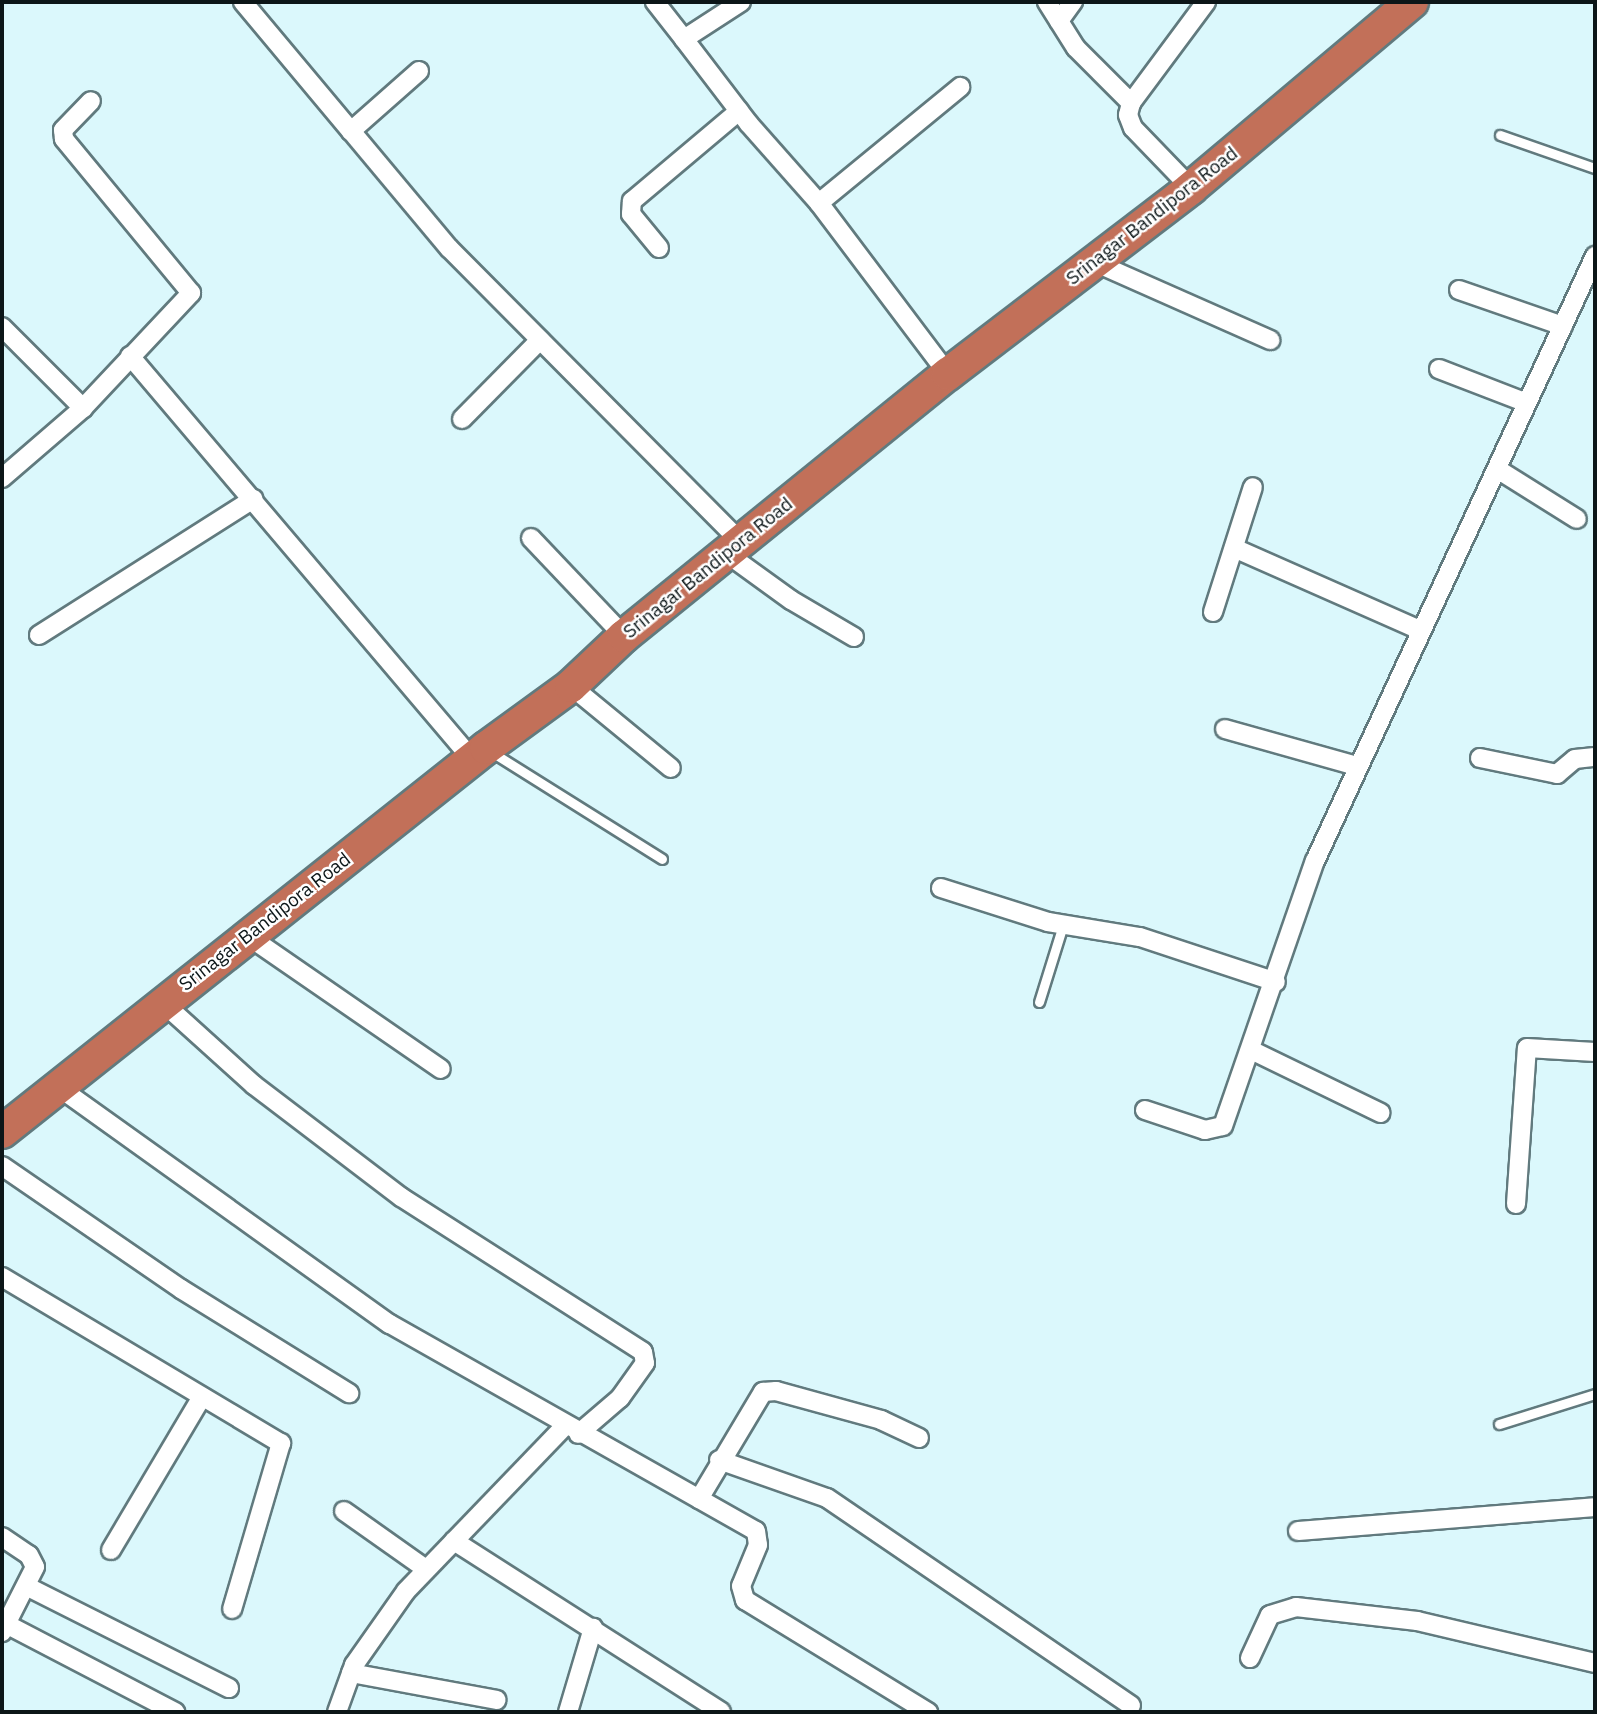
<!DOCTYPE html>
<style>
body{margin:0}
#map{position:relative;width:1597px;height:1714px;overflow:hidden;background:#dbf8fc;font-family:"IBM Plex Sans",sans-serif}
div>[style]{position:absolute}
.roads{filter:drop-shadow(2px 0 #617a7e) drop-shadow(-2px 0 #617a7e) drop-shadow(0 2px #617a7e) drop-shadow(0 -2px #617a7e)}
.lane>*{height:9px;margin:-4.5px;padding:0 4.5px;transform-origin:4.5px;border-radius:4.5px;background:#fff}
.street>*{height:18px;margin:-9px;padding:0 9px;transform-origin:9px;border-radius:9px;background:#fff}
.highway>*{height:32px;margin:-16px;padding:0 16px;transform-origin:16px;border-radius:16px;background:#c27059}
span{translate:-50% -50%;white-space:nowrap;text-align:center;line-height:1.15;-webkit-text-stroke:5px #fff;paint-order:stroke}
.street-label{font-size:19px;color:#0c1618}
.frame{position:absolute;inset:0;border:4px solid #0c1618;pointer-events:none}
</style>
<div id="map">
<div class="roads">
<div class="lane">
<i style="left:1500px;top:135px;width:101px;rotate:19.2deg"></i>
<i style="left:490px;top:751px;width:203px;rotate:32.1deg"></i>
<i style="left:1039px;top:1002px;width:81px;rotate:-72.7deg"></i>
<i style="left:1499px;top:1424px;width:101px;rotate:-17.4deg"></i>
</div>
<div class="street">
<i style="left:243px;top:2px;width:168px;rotate:50.1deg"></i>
<i style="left:655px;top:2px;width:47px;rotate:51.9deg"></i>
<i style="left:741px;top:2px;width:68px;rotate:147deg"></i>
<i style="left:684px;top:39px;width:107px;rotate:52.6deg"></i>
<i style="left:749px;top:124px;width:106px;rotate:48.5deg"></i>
<i style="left:819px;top:203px;width:214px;rotate:53deg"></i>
<i style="left:1047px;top:2px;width:54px;rotate:57.8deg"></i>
<i style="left:1076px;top:48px;width:78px;rotate:45deg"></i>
<i style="left:1059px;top:21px;width:24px;rotate:-54deg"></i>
<i style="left:419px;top:71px;width:91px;rotate:138.6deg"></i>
<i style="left:351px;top:131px;width:153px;rotate:50.1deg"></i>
<i style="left:449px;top:248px;width:413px;rotate:45.2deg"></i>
<i style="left:1191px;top:188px;width:83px;rotate:-134deg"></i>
<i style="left:1133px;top:128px;width:14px;rotate:-111deg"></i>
<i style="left:1128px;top:115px;width:12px;rotate:-76deg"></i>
<i style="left:1131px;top:103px;width:126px;rotate:-53.4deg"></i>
<i style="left:819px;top:203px;width:183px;rotate:-39.4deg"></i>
<i style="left:659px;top:248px;width:44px;rotate:-129.5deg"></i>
<i style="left:631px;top:214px;width:13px;rotate:-86deg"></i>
<i style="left:632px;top:201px;width:140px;rotate:-40.1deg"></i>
<i style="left:1094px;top:262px;width:193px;rotate:23.9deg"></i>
<i style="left:1459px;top:290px;width:110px;rotate:19.1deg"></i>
<i style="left:2px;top:327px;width:115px;rotate:45deg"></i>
<i style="left:130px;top:356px;width:529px;rotate:49.68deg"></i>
<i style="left:1439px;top:369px;width:94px;rotate:21.1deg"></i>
<i style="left:462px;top:419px;width:111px;rotate:-45.4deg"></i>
<i style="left:1497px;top:469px;width:94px;rotate:32deg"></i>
<i style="left:2px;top:478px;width:107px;rotate:-40.8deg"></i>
<i style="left:83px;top:408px;width:158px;rotate:-46.8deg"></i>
<i style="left:191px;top:293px;width:200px;rotate:-129.5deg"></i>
<i style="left:64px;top:139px;width:9px;rotate:-96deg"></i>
<i style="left:63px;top:130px;width:40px;rotate:-46deg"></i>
<i style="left:531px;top:538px;width:135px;rotate:46.5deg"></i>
<i style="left:1234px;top:548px;width:203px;rotate:23.8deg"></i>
<i style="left:726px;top:553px;width:80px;rotate:35.9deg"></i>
<i style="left:791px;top:600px;width:73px;rotate:30.4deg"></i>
<i style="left:1213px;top:612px;width:131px;rotate:-72.3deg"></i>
<i style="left:39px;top:635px;width:254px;rotate:-32.4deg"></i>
<i style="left:571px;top:686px;width:129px;rotate:39.4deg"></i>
<i style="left:1225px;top:729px;width:137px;rotate:15.7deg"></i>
<i style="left:1480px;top:758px;width:79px;rotate:11.7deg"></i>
<i style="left:1557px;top:774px;width:23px;rotate:-40deg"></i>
<i style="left:1575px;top:759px;width:20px;rotate:-6deg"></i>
<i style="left:941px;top:888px;width:112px;rotate:17.6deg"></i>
<i style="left:1048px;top:922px;width:93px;rotate:9.3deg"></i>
<i style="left:1140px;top:937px;width:143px;rotate:18.3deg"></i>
<i style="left:248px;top:936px;width:234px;rotate:34.6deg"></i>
<i style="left:162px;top:1002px;width:124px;rotate:42.1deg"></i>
<i style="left:254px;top:1085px;width:185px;rotate:37.3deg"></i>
<i style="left:401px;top:1197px;width:287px;rotate:32.6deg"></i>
<i style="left:643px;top:1352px;width:11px;rotate:80deg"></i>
<i style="left:645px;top:1363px;width:43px;rotate:125.5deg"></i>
<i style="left:620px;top:1398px;width:55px;rotate:139.4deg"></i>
<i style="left:1251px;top:1050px;width:144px;rotate:25.9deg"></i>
<i style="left:57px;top:1086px;width:409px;rotate:35.6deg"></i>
<i style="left:390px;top:1324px;width:420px;rotate:29.5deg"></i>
<i style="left:756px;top:1531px;width:14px;rotate:82deg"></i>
<i style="left:758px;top:1545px;width:44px;rotate:112.5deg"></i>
<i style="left:741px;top:1586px;width:15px;rotate:74deg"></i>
<i style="left:745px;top:1600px;width:215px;rotate:31.5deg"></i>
<i style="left:1145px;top:1110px;width:63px;rotate:18.4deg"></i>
<i style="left:1205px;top:1130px;width:18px;rotate:-13deg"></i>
<i style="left:1223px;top:1126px;width:281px;rotate:-70.9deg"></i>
<i style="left:1315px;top:861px;width:667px;rotate:-65.16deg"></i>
<i style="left:2px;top:1166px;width:217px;rotate:34.5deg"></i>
<i style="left:181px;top:1289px;width:198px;rotate:31.8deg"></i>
<i style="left:1516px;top:1204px;width:156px;rotate:-86deg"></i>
<i style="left:1527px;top:1048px;width:68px;rotate:3.4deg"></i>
<i style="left:2px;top:1277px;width:325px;rotate:30.8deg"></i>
<i style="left:281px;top:1443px;width:173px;rotate:106.4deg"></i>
<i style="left:719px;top:1460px;width:114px;rotate:19.4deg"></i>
<i style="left:827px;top:1498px;width:368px;rotate:34.3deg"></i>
<i style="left:699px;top:1499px;width:125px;rotate:-59.1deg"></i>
<i style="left:763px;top:1392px;width:13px;rotate:-4deg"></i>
<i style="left:776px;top:1391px;width:109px;rotate:15.4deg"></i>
<i style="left:881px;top:1420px;width:42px;rotate:25.3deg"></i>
<i style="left:344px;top:1511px;width:100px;rotate:35.3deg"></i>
<i style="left:1298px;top:1531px;width:298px;rotate:-4.6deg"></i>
<i style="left:2px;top:1537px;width:32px;rotate:34deg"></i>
<i style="left:29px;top:1555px;width:13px;rotate:63deg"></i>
<i style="left:35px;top:1567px;width:73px;rotate:116.9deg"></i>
<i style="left:454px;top:1541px;width:317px;rotate:32.6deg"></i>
<i style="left:111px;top:1550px;width:178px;rotate:-59.3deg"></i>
<i style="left:28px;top:1587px;width:225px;rotate:26.7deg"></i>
<i style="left:6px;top:1624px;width:191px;rotate:27.5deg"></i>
<i style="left:1250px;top:1658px;width:47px;rotate:-65.1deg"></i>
<i style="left:1270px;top:1615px;width:27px;rotate:-17deg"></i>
<i style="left:1296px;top:1607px;width:122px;rotate:6.6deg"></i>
<i style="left:1417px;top:1621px;width:183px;rotate:13.3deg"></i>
<i style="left:351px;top:1673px;width:148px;rotate:10.5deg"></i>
<i style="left:337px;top:1712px;width:50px;rotate:-70.1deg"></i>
<i style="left:354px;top:1665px;width:90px;rotate:-54.9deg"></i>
<i style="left:406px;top:1591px;width:229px;rotate:-46.1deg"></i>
<i style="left:568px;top:1712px;width:88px;rotate:-73.4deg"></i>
</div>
<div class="highway">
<i style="left:2px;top:1132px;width:618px;rotate:-38.43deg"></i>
<i style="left:486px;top:748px;width:105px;rotate:-36.1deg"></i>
<i style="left:571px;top:686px;width:73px;rotate:-43.3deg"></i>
<i style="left:624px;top:636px;width:417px;rotate:-39deg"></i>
<i style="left:948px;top:374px;width:306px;rotate:-37.4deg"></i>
<i style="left:1191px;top:188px;width:289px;rotate:-40.1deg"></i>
</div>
</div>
<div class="street-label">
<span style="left:1152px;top:216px;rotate:-38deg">Srinagar Bandipora Road</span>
<span style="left:708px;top:568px;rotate:-39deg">Srinagar Bandipora Road</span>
<span style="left:265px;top:922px;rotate:-38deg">Srinagar Bandipora Road</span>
</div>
<div class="frame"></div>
</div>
